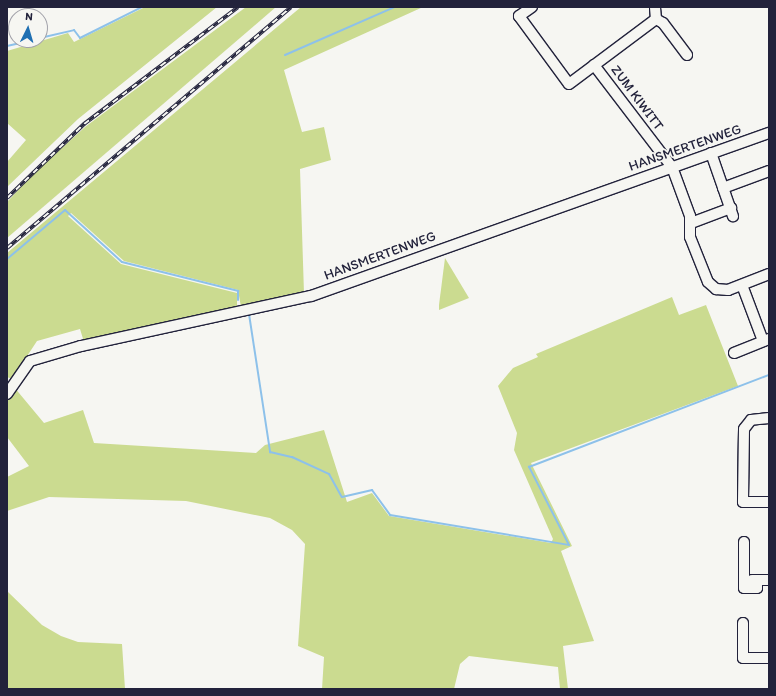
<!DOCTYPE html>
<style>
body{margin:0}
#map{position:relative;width:776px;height:696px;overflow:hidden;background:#f6f6f2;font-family:Itim,sans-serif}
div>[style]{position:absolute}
.green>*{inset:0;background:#cbdb90}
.stream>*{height:2px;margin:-1px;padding:0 1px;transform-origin:1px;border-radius:1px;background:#8dc1ea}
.roads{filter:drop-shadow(1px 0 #22223b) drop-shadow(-1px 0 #22223b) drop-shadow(0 1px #22223b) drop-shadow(0 -1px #22223b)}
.minor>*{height:10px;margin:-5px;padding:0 5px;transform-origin:5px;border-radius:5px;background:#f6f6f2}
.rail>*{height:3.5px;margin-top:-1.75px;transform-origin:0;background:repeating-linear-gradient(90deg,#f6f6f2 0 6px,#22223b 0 12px);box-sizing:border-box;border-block:1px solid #22223b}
span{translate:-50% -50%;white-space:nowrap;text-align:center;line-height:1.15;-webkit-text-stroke:3.5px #f6f6f2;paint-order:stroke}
.street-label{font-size:14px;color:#22223b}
.frame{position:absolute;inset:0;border:8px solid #22223b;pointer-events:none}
.north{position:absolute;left:8px;top:8px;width:40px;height:40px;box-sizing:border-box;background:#f6f6f2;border:1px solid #a1a1a9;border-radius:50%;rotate:5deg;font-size:11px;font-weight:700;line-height:16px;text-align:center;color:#22223b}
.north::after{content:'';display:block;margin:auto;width:14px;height:18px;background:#1f6fb2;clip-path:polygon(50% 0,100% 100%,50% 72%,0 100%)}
</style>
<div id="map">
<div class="green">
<i style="clip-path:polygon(145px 7px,217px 7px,78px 119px,7px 187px,7px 162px,26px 140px,7px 123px,7px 51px,68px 33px,74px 42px)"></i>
<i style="clip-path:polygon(246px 7px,276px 7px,7px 238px,7px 202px,35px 172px,85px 127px)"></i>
<i style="clip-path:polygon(301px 7px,423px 7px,284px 70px,302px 132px,324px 127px,331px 160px,300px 169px,304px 293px,241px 307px,238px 290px,124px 261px,71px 213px,68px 216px,121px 264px,237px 293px,237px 309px,84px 342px,80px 329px,37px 341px,12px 379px,7px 377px,7px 253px)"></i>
<i style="clip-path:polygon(445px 258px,469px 298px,439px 310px,439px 305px)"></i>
<i style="clip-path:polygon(672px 297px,679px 315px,706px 305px,738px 386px,531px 463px,572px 546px,561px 551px,594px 641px,563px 646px,568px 689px,560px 689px,558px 667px,469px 656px,460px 664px,454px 689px,322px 689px,324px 657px,298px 646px,305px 544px,292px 530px,270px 518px,186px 501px,49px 497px,7px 511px,7px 477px,29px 466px,7px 437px,7px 398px,14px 387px,44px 423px,83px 410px,94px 443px,256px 453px,265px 445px,324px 430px,347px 502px,372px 493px,389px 516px,551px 543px,553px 539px,514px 450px,517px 433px,498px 386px,513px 368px,538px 357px,536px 354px)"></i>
<i style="clip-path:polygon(7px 591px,42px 625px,61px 636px,78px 642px,122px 644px,125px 689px,7px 689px)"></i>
</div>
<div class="stream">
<i style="left:40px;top:38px;width:35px;rotate:-13deg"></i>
<i style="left:74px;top:30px;width:10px;rotate:53deg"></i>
<i style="left:80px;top:38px;width:69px;rotate:-26.6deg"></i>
<i style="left:7px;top:46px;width:26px;rotate:-13deg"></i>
<i style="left:285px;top:55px;width:120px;rotate:-23.6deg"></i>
<i style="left:7px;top:259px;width:76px;rotate:-40.2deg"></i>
<i style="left:65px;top:210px;width:77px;rotate:42.4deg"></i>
<i style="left:122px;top:262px;width:120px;rotate:14deg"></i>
<i style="left:238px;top:291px;width:9px;rotate:90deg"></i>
<i style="left:249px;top:314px;width:140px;rotate:81.3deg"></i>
<i style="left:270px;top:452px;width:23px;rotate:13deg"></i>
<i style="left:292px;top:457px;width:41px;rotate:24.7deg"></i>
<i style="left:329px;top:474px;width:26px;rotate:61deg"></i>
<i style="left:342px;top:497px;width:31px;rotate:-13deg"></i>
<i style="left:372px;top:490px;width:31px;rotate:54deg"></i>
<i style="left:390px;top:515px;width:181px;rotate:9.5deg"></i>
<i style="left:569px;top:545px;width:88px;rotate:-117.1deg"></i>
<i style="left:529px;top:467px;width:257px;rotate:-21deg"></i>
</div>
<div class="roads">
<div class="minor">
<i style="left:532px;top:7px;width:16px;rotate:145deg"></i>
<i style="left:519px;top:16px;width:84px;rotate:53.7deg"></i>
<i style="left:569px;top:84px;width:109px;rotate:-36.8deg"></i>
<i style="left:656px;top:19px;width:12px;rotate:-95deg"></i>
<i style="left:656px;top:19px;width:8px;rotate:30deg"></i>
<i style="left:663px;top:23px;width:40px;rotate:53deg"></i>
<i style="left:594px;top:65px;width:128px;rotate:52.6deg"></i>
<i style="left:672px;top:167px;width:52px;rotate:69.8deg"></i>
<i style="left:690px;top:216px;width:21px;rotate:90deg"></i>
<i style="left:690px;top:237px;width:48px;rotate:68.2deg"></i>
<i style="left:708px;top:282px;width:11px;rotate:41deg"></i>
<i style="left:716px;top:289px;width:12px;rotate:5deg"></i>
<i style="left:728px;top:290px;width:44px;rotate:-21.3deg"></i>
<i style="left:711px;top:153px;width:67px;rotate:70.8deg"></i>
<i style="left:723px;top:188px;width:49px;rotate:-20.3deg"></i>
<i style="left:691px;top:223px;width:43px;rotate:-20.6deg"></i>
<i style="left:742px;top:285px;width:60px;rotate:69.4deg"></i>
<i style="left:734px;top:353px;width:38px;rotate:-22deg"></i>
<i style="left:7px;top:394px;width:40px;rotate:-55.1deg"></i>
<i style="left:30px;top:361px;width:53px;rotate:-16.4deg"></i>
<i style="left:81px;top:346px;width:235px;rotate:-12.3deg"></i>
<i style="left:311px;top:296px;width:486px;rotate:-19.6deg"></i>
<i style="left:769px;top:418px;width:18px;rotate:174deg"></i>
<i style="left:751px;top:420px;width:11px;rotate:128deg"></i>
<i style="left:744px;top:429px;width:73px;rotate:90.8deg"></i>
<i style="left:743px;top:502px;width:26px"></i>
<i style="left:744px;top:542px;width:46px;rotate:90deg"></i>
<i style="left:744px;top:588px;width:13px"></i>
<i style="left:757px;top:588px;width:8px;rotate:-90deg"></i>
<i style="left:752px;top:580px;width:17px"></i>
<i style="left:743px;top:623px;width:35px;rotate:90deg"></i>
<i style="left:743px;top:658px;width:26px"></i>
</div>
</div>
<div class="rail">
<i style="left:7px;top:198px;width:107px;rotate:-43.9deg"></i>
<i style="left:84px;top:124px;width:193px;rotate:-37.2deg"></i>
<i style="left:7px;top:248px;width:372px;rotate:-40.3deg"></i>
</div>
<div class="street-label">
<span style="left:637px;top:98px;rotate:53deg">ZUM KIWITT</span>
<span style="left:685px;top:148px;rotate:-19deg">HANSMERTENWEG</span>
<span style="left:380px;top:256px;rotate:-20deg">HANSMERTENWEG</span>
</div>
<div class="frame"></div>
<div class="north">N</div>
</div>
